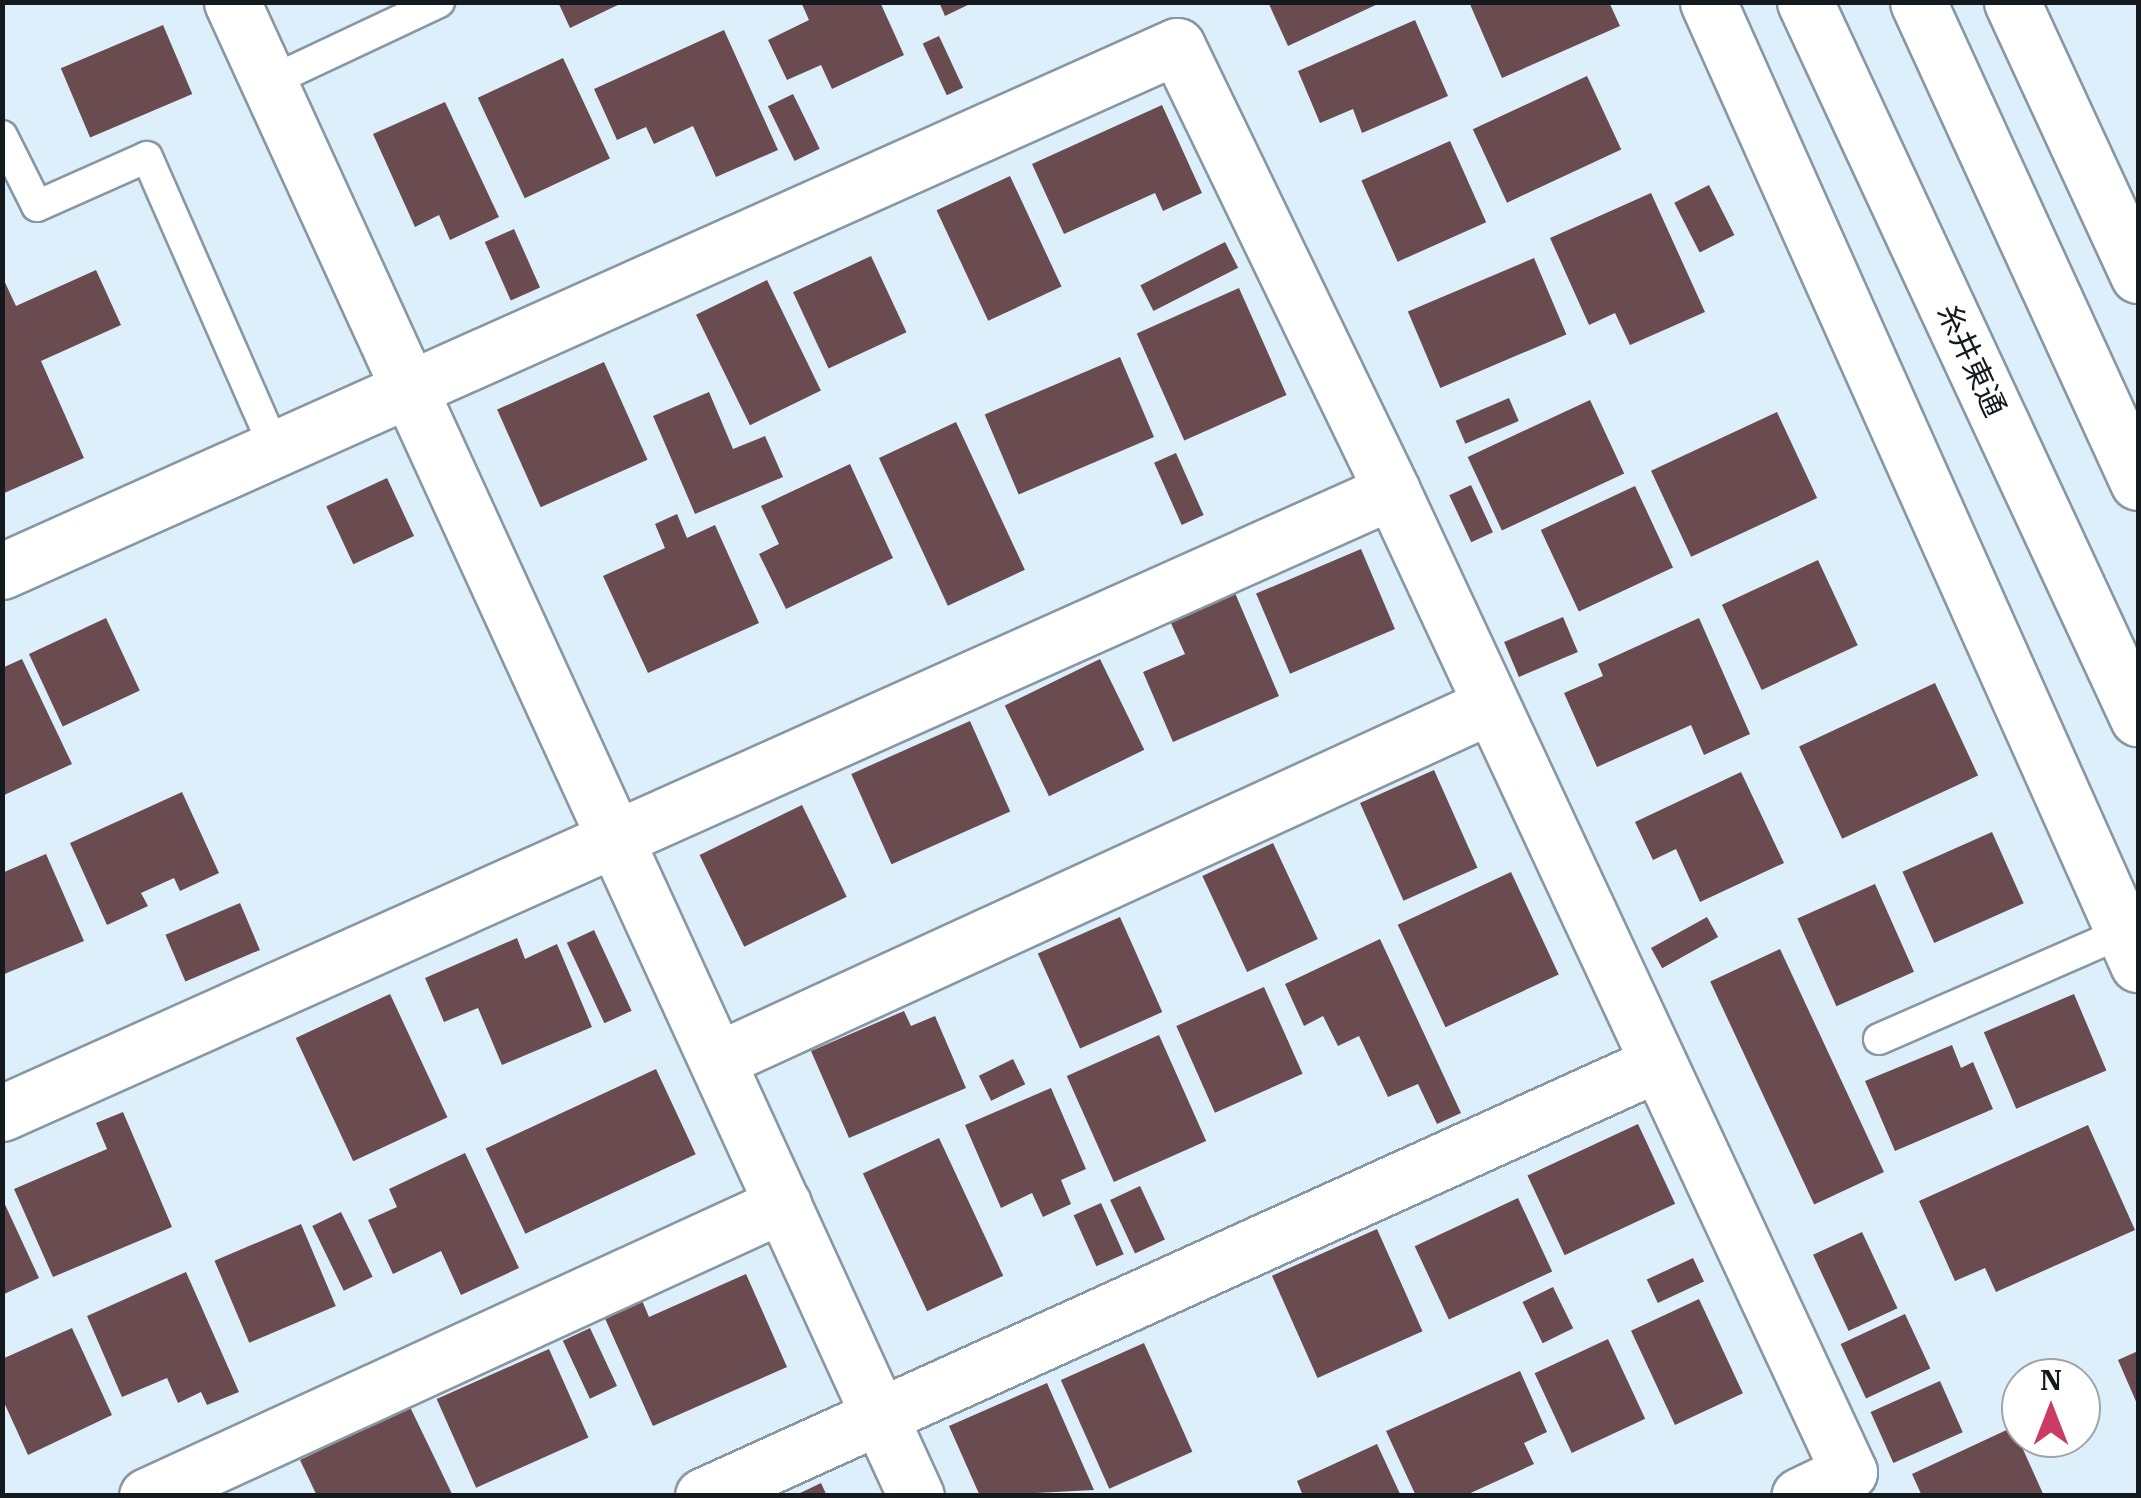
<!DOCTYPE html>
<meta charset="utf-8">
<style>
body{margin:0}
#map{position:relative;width:2141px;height:1498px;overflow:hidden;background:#deeffc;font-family:"IBM Plex Serif","Noto Sans JP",serif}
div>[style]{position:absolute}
.building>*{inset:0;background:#6a4c50;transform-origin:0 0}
.roads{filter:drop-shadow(2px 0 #8797a3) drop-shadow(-2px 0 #8797a3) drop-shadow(0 2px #8797a3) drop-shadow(0 -2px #8797a3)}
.lane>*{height:30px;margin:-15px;padding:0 15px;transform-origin:15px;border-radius:15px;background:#fff}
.street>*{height:55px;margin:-27.5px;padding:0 27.5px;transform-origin:27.5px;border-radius:27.5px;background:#fff}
.secondary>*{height:55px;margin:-27.5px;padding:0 27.5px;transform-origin:27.5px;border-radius:27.5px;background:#fff}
span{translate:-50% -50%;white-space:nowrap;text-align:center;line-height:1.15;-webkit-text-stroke:10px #fff;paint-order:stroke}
.street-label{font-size:30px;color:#13191d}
.frame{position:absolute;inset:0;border:5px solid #13191d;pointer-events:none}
.north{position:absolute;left:2001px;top:1358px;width:100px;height:100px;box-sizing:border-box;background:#fff;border:2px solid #a1a3a5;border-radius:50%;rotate:0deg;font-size:28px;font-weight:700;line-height:40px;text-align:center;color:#13191d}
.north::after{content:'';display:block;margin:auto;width:35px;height:45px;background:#ca3c64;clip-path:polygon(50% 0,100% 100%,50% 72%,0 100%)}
</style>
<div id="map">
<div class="building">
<i style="clip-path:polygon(558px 2px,624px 2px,570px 28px)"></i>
<i style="clip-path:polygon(801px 2px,880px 2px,904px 55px,832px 89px,821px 65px,787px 80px,768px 40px,809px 20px)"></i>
<i style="clip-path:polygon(939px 2px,974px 2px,945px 16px)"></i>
<i style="clip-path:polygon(1268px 2px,1382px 2px,1288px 46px)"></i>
<i style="clip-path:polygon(1469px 2px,1609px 2px,1620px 26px,1502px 78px)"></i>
<i style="clip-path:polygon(1415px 20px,1448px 96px,1362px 133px,1353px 109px,1320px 123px,1298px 71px)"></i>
<i style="left:163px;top:25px;width:75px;height:111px;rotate:67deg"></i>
<i style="clip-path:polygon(724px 30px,778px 150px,716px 177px,693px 126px,654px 144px,646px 127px,617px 140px,594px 89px)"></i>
<i style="left:939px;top:36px;width:57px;height:18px;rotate:65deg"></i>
<i style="left:563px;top:58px;width:111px;height:94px;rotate:65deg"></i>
<i style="left:1587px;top:76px;width:81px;height:126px;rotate:65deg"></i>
<i style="left:793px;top:94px;width:61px;height:28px;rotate:64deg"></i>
<i style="clip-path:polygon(445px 102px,499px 217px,450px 240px,439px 215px,415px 227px,373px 134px)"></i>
<i style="clip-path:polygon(1162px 105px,1202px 193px,1163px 211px,1155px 193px,1064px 234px,1032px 164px)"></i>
<i style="left:1450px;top:141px;width:89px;height:97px;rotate:66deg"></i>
<i style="left:1010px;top:176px;width:122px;height:81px;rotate:65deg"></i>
<i style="left:1709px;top:185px;width:56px;height:39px;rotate:63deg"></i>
<i style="clip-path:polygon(1651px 193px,1705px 312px,1630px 345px,1615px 313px,1589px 325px,1550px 238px)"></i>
<i style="left:514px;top:229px;width:64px;height:32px;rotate:66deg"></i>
<i style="left:1225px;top:242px;width:29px;height:95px;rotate:63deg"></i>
<i style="left:871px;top:256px;width:84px;height:86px;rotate:65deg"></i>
<i style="left:1534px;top:258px;width:83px;height:137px;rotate:67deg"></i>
<i style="clip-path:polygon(96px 270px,121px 325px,41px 361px,84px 458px,2px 494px,2px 276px,16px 306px)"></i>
<i style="left:767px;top:280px;width:123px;height:79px;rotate:64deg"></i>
<i style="left:1239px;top:288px;width:117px;height:112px;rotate:66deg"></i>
<i style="left:1120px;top:357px;width:87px;height:147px;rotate:67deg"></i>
<i style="left:604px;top:362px;width:107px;height:117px;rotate:66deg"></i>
<i style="clip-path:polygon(709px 392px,733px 449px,765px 436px,783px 477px,695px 514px,653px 416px)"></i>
<i style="left:1509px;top:398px;width:25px;height:58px;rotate:67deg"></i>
<i style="left:1590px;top:400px;width:81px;height:135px;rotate:65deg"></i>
<i style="left:1777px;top:412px;width:95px;height:139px;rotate:65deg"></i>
<i style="left:956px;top:422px;width:163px;height:85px;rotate:65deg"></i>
<i style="left:1176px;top:453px;width:68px;height:24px;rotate:66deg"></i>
<i style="clip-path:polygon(850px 464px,893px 558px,786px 609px,759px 554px,779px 544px,761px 506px)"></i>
<i style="left:387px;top:478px;width:64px;height:67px;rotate:65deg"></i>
<i style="left:1471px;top:485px;width:52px;height:24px;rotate:65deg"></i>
<i style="left:1635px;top:486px;width:90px;height:104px;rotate:65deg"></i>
<i style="clip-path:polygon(677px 514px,687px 538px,715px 525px,759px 623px,648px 673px,603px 576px,665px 548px,655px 524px)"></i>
<i style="left:1361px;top:549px;width:87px;height:114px;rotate:67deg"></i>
<i style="left:1818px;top:560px;width:94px;height:106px;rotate:65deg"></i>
<i style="clip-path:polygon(1235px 593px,1279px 696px,1173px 742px,1143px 672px,1185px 654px,1170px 621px)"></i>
<i style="left:1563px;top:617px;width:38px;height:64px;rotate:67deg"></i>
<i style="left:106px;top:618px;width:80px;height:85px;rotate:65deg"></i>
<i style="clip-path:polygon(1699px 618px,1750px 734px,1704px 755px,1691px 725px,1597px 767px,1564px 693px,1603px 676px,1598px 664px)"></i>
<i style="clip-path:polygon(22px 659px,72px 764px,2px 796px,2px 668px)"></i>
<i style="left:1100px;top:659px;width:101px;height:106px;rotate:64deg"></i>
<i style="left:1935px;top:683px;width:102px;height:150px;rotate:65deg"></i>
<i style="left:970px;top:721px;width:99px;height:130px;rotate:66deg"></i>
<i style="left:1434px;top:770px;width:107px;height:81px;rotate:66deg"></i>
<i style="clip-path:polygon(1741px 772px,1784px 863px,1700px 902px,1676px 849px,1653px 860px,1635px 822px)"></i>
<i style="clip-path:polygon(182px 792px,219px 873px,180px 891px,174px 878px,141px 893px,148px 906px,107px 925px,70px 843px)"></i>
<i style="left:802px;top:805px;width:102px;height:114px;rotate:64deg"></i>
<i style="left:1992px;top:832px;width:78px;height:98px;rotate:66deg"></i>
<i style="left:1273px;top:843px;width:106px;height:78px;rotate:65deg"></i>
<i style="clip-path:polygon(46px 854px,84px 941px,2px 975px,2px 873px)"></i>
<i style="left:1511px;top:872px;width:113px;height:125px;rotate:65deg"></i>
<i style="left:1875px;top:884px;width:96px;height:85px;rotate:66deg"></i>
<i style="left:240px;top:903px;width:51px;height:81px;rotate:67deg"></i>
<i style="left:1120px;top:917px;width:104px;height:90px;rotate:66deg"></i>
<i style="left:1707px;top:917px;width:23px;height:64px;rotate:61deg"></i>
<i style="left:594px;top:930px;width:89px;height:30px;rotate:65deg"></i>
<i style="clip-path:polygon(517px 938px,525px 959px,557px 944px,592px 1027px,502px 1065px,478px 1008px,444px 1022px,425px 978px)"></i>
<i style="clip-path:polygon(1380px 939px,1461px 1113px,1437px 1124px,1418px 1084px,1388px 1097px,1359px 1036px,1338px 1046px,1323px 1016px,1304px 1026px,1285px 984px)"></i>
<i style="left:1780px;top:949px;width:246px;height:77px;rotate:65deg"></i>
<i style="left:1264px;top:987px;width:95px;height:96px;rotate:66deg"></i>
<i style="left:390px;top:994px;width:136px;height:104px;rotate:65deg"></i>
<i style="left:2074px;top:994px;width:83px;height:98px;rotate:67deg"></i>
<i style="clip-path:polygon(904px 1011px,911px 1026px,935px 1016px,966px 1088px,849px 1138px,811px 1051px)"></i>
<i style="left:1159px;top:1035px;width:116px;height:101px;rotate:66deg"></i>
<i style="clip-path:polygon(1952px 1045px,1961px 1068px,1973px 1062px,1993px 1109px,1895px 1151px,1865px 1081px)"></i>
<i style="left:1013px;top:1059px;width:28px;height:38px;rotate:64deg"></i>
<i style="left:656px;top:1069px;width:94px;height:188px;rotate:65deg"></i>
<i style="clip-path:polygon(1051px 1088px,1086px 1169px,1061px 1180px,1071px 1204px,1043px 1217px,1032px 1193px,1001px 1208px,965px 1125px)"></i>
<i style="clip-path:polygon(123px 1112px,172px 1227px,53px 1277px,14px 1189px,107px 1149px,96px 1123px)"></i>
<i style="left:1638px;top:1124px;width:88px;height:122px;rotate:65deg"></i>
<i style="clip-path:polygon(2088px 1125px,2135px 1230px,1996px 1292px,1985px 1268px,1955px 1281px,1919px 1201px)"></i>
<i style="left:939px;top:1138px;width:152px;height:84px;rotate:65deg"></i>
<i style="clip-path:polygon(465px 1153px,519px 1268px,461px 1295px,441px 1251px,393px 1274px,368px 1220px,397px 1207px,389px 1189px)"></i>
<i style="left:1140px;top:1186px;width:59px;height:33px;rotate:65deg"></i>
<i style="clip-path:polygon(2px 1198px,39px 1278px,2px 1295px)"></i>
<i style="left:1518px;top:1198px;width:81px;height:114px;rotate:65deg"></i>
<i style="left:1101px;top:1203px;width:56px;height:30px;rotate:66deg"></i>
<i style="left:341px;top:1212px;width:72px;height:32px;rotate:64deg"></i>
<i style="left:301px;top:1224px;width:89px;height:94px;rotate:67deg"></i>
<i style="left:1377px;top:1229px;width:112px;height:115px;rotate:66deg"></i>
<i style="left:1862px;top:1232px;width:84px;height:54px;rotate:65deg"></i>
<i style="left:1693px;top:1258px;width:26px;height:51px;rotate:65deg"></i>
<i style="clip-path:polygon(186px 1272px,239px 1392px,207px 1405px,201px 1392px,178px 1403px,167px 1378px,122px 1397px,87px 1316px)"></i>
<i style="clip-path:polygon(746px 1274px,787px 1367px,653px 1426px,603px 1314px,641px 1298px,649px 1317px)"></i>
<i style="left:1553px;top:1287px;width:46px;height:34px;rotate:64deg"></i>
<i style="left:1699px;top:1299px;width:104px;height:75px;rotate:65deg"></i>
<i style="left:1905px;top:1314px;width:60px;height:71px;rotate:65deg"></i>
<i style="clip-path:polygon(72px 1328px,112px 1415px,28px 1455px,2px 1398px,2px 1359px)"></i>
<i style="left:590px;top:1328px;width:64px;height:30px;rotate:65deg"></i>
<i style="left:1608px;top:1339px;width:88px;height:81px;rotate:65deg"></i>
<i style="left:1144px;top:1343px;width:119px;height:91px;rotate:66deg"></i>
<i style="left:549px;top:1349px;width:97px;height:123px;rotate:66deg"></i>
<i style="clip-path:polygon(2138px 1351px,2138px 1406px,2118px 1360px)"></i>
<i style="clip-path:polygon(1520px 1371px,1547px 1432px,1524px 1443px,1534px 1464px,1464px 1496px,1416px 1496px,1386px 1431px)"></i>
<i style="left:1940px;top:1381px;width:56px;height:76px;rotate:66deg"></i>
<i style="clip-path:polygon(1047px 1383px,1094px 1490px,980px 1496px,949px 1426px)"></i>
<i style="clip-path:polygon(410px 1407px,453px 1496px,317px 1496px,300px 1460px)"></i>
<i style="clip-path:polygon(2013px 1427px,2044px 1496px,1922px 1496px,1912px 1474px)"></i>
<i style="clip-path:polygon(1377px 1444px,1401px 1496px,1303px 1496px,1297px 1481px)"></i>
<i style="clip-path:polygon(821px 1483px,827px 1496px,794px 1496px)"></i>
</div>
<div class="roads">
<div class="lane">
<i style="left:269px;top:82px;width:188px;rotate:-25.2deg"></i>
<i style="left:2px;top:136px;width:78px;rotate:63.4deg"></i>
<i style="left:37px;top:206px;width:120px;rotate:-24deg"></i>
<i style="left:147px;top:157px;width:316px;rotate:66.3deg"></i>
<i style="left:1879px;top:1039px;width:267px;rotate:-23.6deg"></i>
</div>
<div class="street">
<i style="left:232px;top:2px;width:1643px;rotate:65.4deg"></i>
<i style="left:1708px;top:2px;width:1054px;rotate:65.92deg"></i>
<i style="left:2012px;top:2px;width:301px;rotate:65.2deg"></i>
<i style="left:2px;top:571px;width:1287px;rotate:-24.08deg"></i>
<i style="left:1177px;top:46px;width:494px;rotate:64.2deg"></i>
<i style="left:1392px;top:491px;width:1082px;rotate:65.02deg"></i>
<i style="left:1849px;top:1472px;width:55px;rotate:154.4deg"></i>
<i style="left:717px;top:1060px;width:849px;rotate:-24.63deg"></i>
<i style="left:2px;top:1113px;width:1523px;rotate:-24.11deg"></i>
<i style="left:147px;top:1496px;width:700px;rotate:-24.66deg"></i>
<i style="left:703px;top:1496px;width:1044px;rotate:-24.38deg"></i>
</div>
<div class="secondary">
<i style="left:1805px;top:2px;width:790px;rotate:65.06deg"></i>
<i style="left:1918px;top:2px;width:528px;rotate:65.38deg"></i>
</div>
</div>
<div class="street-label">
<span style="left:1972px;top:360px;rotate:65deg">糸井東通</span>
</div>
<div class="frame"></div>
<div class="north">N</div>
</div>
